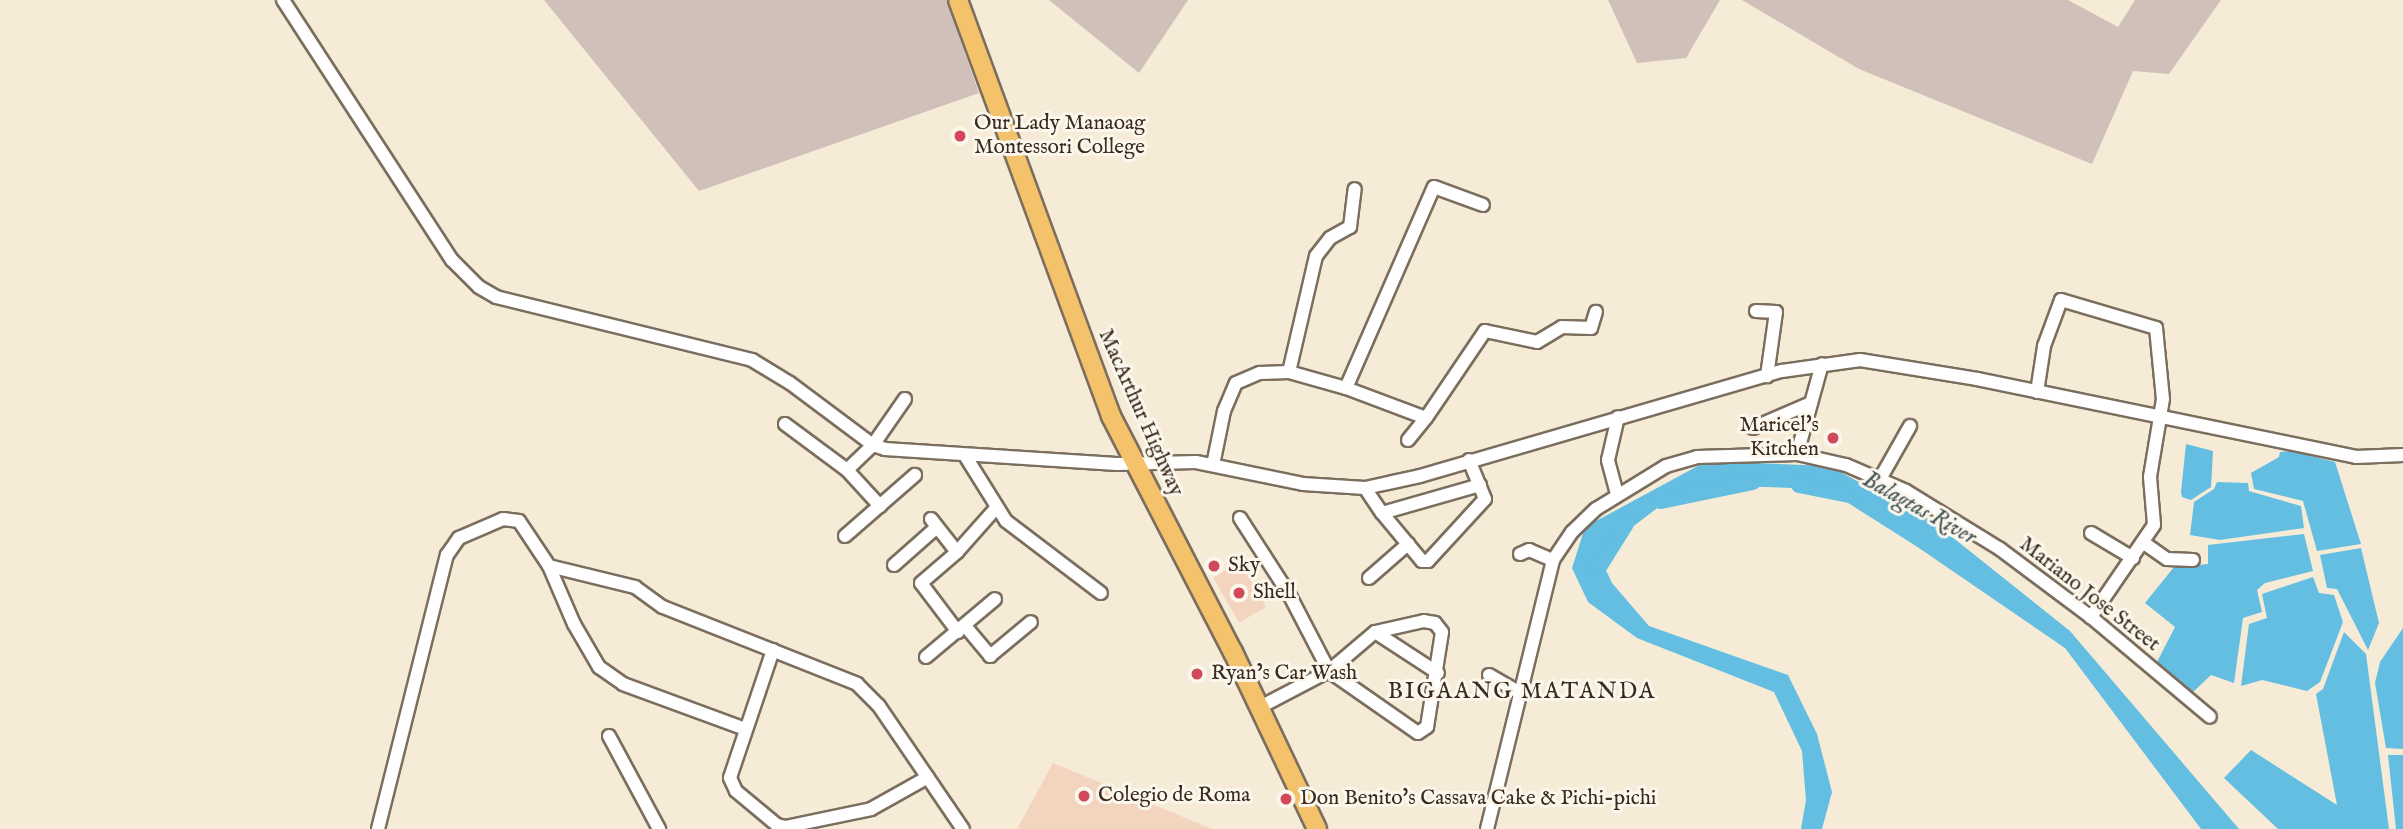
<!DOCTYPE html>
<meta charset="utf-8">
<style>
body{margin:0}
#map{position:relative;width:2403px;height:829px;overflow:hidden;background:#f6ebd6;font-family:"IM FELL English",serif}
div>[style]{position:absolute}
.built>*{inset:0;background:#f3d4be;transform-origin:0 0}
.industrial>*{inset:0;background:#cfc0ba}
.water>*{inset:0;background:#63bee1}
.river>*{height:16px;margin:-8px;padding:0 8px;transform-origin:8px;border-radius:8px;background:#63bee1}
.roads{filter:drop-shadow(2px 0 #7c6e5e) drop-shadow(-2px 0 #7c6e5e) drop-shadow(0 2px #7c6e5e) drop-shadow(0 -2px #7c6e5e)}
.minor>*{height:12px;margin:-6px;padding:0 6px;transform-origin:6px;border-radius:6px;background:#fff}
.highway>*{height:18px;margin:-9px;padding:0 9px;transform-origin:9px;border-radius:9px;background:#f4c26a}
.dots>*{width:19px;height:19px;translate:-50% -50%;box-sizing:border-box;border:4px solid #fbf7ec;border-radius:50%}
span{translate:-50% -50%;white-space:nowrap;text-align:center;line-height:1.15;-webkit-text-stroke:6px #fbf7ec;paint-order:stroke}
.poi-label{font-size:21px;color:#3b2a1e}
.left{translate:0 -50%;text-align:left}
.right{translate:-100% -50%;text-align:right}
.street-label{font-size:21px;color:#3b2a1e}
.water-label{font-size:23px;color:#475658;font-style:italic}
.neighbourhood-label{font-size:23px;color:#3b2a1e;letter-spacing:2px}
</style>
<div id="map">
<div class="built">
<i style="left:1240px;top:562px;width:52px;height:31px;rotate:60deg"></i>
<i style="clip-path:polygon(1053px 763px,1212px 829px,1017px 829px)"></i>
</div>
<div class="industrial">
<i style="clip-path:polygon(544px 0,946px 0,979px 93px,699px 191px)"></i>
<i style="clip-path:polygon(1049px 0,1188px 0,1139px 73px)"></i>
<i style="clip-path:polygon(1608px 0,1720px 0,1686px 58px,1637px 63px)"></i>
<i style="clip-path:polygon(1742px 0,2068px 0,2118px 27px,2135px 0,2221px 0,2169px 74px,2133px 71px,2092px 164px,1859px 69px)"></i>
</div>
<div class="water">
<i style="clip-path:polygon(2186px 444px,2213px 451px,2211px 487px,2191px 500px,2182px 497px,2181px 492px)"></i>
<i style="clip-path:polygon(2291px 451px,2335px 462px,2361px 544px,2317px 551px,2303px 501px,2254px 489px,2251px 473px,2279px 457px,2280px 452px)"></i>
<i style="clip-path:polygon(1707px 461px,1829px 466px,1932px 521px,2070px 631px,2239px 829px,2201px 829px,2065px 648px,1916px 546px,1826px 489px,1707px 485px,1660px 506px,1610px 544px,1604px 566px,1612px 583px,1649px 626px,1788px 675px,1817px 734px,1832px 792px,1822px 829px,1801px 829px,1806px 800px,1802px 751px,1774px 692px,1637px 638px,1588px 602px,1572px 568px,1585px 527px)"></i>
<i style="clip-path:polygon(2217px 482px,2248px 483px,2249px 491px,2301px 506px,2304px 528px,2220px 540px,2190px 535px,2194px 502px,2214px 489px)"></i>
<i style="clip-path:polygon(2304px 534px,2313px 571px,2265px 583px,2257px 590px,2262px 612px,2243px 618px,2234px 683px,2211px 675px,2192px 693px,2157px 662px,2175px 627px,2145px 603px,2174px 567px,2208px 564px,2208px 545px)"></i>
<i style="clip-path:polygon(2361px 548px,2379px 623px,2368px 650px,2337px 589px,2327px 588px,2320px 555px)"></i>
<i style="clip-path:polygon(2313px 577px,2319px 593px,2334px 595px,2343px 622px,2320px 682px,2307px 691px,2262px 680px,2241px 686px,2249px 624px,2267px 618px,2262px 594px)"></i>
<i style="clip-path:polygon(2403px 628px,2403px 749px,2386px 748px,2375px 683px,2380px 662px)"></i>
<i style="clip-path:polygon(2344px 632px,2366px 654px,2389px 829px,2278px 829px,2224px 778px,2251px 750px,2337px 805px,2316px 694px,2323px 689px)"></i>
<i style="clip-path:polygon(2388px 755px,2403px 755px,2403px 829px,2396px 829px)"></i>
</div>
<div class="river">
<i style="left:1799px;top:485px;width:51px;rotate:11.3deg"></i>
<i style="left:1661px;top:501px;width:94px;rotate:-11.7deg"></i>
<i style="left:1599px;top:567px;width:51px;rotate:-57.9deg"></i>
</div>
<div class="roads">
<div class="minor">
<i style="left:283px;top:0;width:310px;rotate:57deg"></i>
<i style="left:452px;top:260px;width:38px;rotate:45deg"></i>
<i style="left:479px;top:287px;width:20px;rotate:30deg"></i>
<i style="left:496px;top:297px;width:264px;rotate:13.8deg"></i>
<i style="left:752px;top:360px;width:44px;rotate:31.2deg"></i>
<i style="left:790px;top:383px;width:104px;rotate:36.8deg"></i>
<i style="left:873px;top:445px;width:13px;rotate:18deg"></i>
<i style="left:885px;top:449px;width:232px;rotate:3.7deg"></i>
<i style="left:1117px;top:464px;width:79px;rotate:-1.5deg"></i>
<i style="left:1196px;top:462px;width:109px;rotate:11.6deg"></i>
<i style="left:1303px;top:484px;width:62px;rotate:3.7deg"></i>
<i style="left:1365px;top:488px;width:56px;rotate:-12.3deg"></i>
<i style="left:1420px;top:476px;width:377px;rotate:-16.2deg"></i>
<i style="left:1782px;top:371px;width:79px;rotate:-8deg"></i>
<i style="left:1860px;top:360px;width:119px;rotate:9.2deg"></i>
<i style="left:1977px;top:379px;width:387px;rotate:11.6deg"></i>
<i style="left:2356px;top:457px;width:47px;rotate:-2.4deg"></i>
<i style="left:1756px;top:311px;width:20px;rotate:3deg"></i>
<i style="left:1776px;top:312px;width:65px;rotate:98deg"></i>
<i style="left:1289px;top:372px;width:119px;rotate:-76.9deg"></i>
<i style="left:1316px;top:256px;width:23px;rotate:-52deg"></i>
<i style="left:1330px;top:238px;width:23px;rotate:-29deg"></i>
<i style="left:1350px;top:227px;width:38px;rotate:-83deg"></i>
<i style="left:1346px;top:388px;width:85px;rotate:20.6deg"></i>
<i style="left:1426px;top:418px;width:105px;rotate:-55.9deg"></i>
<i style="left:1485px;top:331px;width:53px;rotate:11.9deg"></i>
<i style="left:1537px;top:342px;width:29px;rotate:-31deg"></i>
<i style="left:1562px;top:327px;width:29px;rotate:2deg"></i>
<i style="left:1591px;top:328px;width:17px;rotate:-73deg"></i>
<i style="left:2037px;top:392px;width:47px;rotate:-81.3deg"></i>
<i style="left:2044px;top:346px;width:49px;rotate:-69.7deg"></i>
<i style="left:2061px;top:300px;width:99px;rotate:16.4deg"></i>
<i style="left:2156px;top:328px;width:71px;rotate:84.4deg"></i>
<i style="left:2163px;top:399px;width:79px;rotate:99.5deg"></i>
<i style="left:2150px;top:477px;width:48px;rotate:85.2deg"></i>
<i style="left:2154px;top:525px;width:112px;rotate:124.4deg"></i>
<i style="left:785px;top:424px;width:77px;rotate:36.6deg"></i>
<i style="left:847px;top:470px;width:49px;rotate:47.5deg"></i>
<i style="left:1753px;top:428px;width:63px;rotate:-23.3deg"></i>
<i style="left:1408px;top:440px;width:28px;rotate:-51deg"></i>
<i style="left:1797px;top:454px;width:93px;rotate:-74.5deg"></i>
<i style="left:966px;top:457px;width:75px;rotate:58deg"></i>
<i style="left:1006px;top:521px;width:119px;rotate:37.2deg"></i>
<i style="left:1213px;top:465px;width:55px;rotate:-78.5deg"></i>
<i style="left:1224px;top:411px;width:30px;rotate:-67deg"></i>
<i style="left:1236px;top:383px;width:26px;rotate:-23deg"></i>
<i style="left:1260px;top:373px;width:29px;rotate:-2deg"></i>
<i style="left:1289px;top:372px;width:59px;rotate:15.7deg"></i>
<i style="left:1346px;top:388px;width:219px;rotate:-66.4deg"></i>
<i style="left:1434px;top:187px;width:52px;rotate:20.2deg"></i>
<i style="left:847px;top:470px;width:36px;rotate:-44deg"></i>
<i style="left:873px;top:445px;width:56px;rotate:-55.2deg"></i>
<i style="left:1880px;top:479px;width:61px;rotate:-60.5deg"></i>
<i style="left:1365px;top:488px;width:30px;rotate:56deg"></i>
<i style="left:1382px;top:513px;width:102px;rotate:-15.9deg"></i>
<i style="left:1617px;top:494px;width:35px;rotate:-105deg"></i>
<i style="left:1608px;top:460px;width:44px;rotate:-76.9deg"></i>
<i style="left:1382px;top:513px;width:62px;rotate:50.2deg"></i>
<i style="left:1422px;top:561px;width:6px"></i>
<i style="left:1428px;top:561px;width:84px;rotate:-47.4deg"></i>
<i style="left:1485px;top:499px;width:42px;rotate:-112.3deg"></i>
<i style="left:1240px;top:518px;width:90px;rotate:57.2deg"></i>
<i style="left:1289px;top:594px;width:87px;rotate:62.5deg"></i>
<i style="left:1329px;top:671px;width:108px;rotate:34.9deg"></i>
<i style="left:1418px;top:733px;width:11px;rotate:-34deg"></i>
<i style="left:1427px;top:727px;width:96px;rotate:-81deg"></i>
<i style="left:1442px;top:632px;width:11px;rotate:-128deg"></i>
<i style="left:1435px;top:623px;width:11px;rotate:-170deg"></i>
<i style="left:1424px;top:621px;width:50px;rotate:167.3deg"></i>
<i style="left:1375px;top:632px;width:60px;rotate:139.7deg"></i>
<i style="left:1329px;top:671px;width:78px;rotate:152.4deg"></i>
<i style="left:931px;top:519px;width:42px;rotate:51.8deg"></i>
<i style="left:2091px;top:533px;width:49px;rotate:30.8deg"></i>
<i style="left:845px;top:536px;width:93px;rotate:-41.1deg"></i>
<i style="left:2144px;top:543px;width:28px;rotate:35deg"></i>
<i style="left:2167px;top:559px;width:26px;rotate:2deg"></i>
<i style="left:1520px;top:554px;width:10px;rotate:-24deg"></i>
<i style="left:1529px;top:550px;width:26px;rotate:23deg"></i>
<i style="left:894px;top:565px;width:57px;rotate:-41.5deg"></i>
<i style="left:549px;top:566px;width:63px;rotate:66.7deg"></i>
<i style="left:574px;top:624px;width:50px;rotate:59.8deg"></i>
<i style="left:599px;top:667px;width:29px;rotate:35deg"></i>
<i style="left:623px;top:684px;width:130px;rotate:20.2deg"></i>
<i style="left:1369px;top:578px;width:52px;rotate:-41.1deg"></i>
<i style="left:966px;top:627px;width:38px;rotate:50deg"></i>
<i style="left:990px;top:656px;width:53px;rotate:-39.7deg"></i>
<i style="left:958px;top:632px;width:61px;rotate:-127.1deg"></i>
<i style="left:921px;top:583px;width:48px;rotate:-40.7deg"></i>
<i style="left:957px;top:552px;width:59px;rotate:-48.4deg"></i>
<i style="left:1375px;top:632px;width:75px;rotate:33.1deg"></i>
<i style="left:773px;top:650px;width:135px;rotate:108.6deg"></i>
<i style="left:730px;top:778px;width:14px;rotate:65deg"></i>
<i style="left:736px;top:791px;width:53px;rotate:39.7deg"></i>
<i style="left:777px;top:825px;width:8px;rotate:14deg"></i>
<i style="left:785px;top:827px;width:88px;rotate:-11.8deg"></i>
<i style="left:871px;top:809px;width:65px;rotate:-29.3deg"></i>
<i style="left:926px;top:657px;width:90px;rotate:-40deg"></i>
<i style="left:1489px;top:675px;width:38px;rotate:30deg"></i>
<i style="left:609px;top:736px;width:106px;rotate:61.7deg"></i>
<i style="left:378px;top:829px;width:283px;rotate:-75.9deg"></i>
<i style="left:447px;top:555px;width:21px;rotate:-55deg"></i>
<i style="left:459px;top:538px;width:48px;rotate:-23.4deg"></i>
<i style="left:503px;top:519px;width:16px;rotate:7deg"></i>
<i style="left:519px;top:521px;width:54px;rotate:56.3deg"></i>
<i style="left:549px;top:566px;width:89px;rotate:13.7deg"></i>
<i style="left:635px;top:587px;width:34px;rotate:36deg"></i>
<i style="left:663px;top:607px;width:209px;rotate:21.6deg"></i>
<i style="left:857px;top:684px;width:31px;rotate:45deg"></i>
<i style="left:879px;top:706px;width:149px;rotate:55.7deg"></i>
<i style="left:1487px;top:829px;width:277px;rotate:-76.2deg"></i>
<i style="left:1553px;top:560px;width:34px;rotate:-56deg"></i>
<i style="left:1572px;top:532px;width:33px;rotate:-44deg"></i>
<i style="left:1596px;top:509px;width:82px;rotate:-31.6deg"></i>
<i style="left:1666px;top:466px;width:32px;rotate:-16deg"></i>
<i style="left:1697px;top:457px;width:100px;rotate:-1.7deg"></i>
<i style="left:1797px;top:454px;width:50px;rotate:12.7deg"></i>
<i style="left:1846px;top:465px;width:65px;rotate:23.4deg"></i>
<i style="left:1906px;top:491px;width:110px;rotate:31.7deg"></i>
<i style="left:2000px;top:549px;width:114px;rotate:36.8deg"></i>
<i style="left:2091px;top:617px;width:155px;rotate:40deg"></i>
</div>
<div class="highway">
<i style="left:958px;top:0;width:443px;rotate:69.8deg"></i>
<i style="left:1111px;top:416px;width:266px;rotate:62.7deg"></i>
<i style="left:1233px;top:652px;width:196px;rotate:64.6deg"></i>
</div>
</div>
<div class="dots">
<i style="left:960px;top:136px;background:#d1495b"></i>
<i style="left:1833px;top:438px;background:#d1495b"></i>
<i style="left:1214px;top:566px;background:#d1495b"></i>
<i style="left:1239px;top:593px;background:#d1495b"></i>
<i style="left:1197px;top:674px;background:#d1495b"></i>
<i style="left:1084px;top:796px;background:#d1495b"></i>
<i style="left:1286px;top:799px;background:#d1495b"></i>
</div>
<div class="poi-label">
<span class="left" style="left:974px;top:136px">Our Lady Manaoag<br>Montessori College</span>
<span class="right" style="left:1819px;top:438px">Maricel's<br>Kitchen</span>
<span class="left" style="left:1228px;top:566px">Sky</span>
<span class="left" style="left:1253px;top:593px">Shell</span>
<span class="left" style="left:1211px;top:674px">Ryan’s Car Wash</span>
<span class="left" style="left:1098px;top:796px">Colegio de Roma</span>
<span class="left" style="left:1300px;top:799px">Don Benito's Cassava Cake &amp; Pichi-pichi</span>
</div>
<div class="street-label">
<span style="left:1140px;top:413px;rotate:66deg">MacArthur Highway</span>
<span style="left:2089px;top:595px;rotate:38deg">Mariano Jose Street</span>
</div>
<div class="water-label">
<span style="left:1919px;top:509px;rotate:29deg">Balagtas River</span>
</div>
<div class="neighbourhood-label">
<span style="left:1522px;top:692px">BIGAANG MATANDA</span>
</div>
</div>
